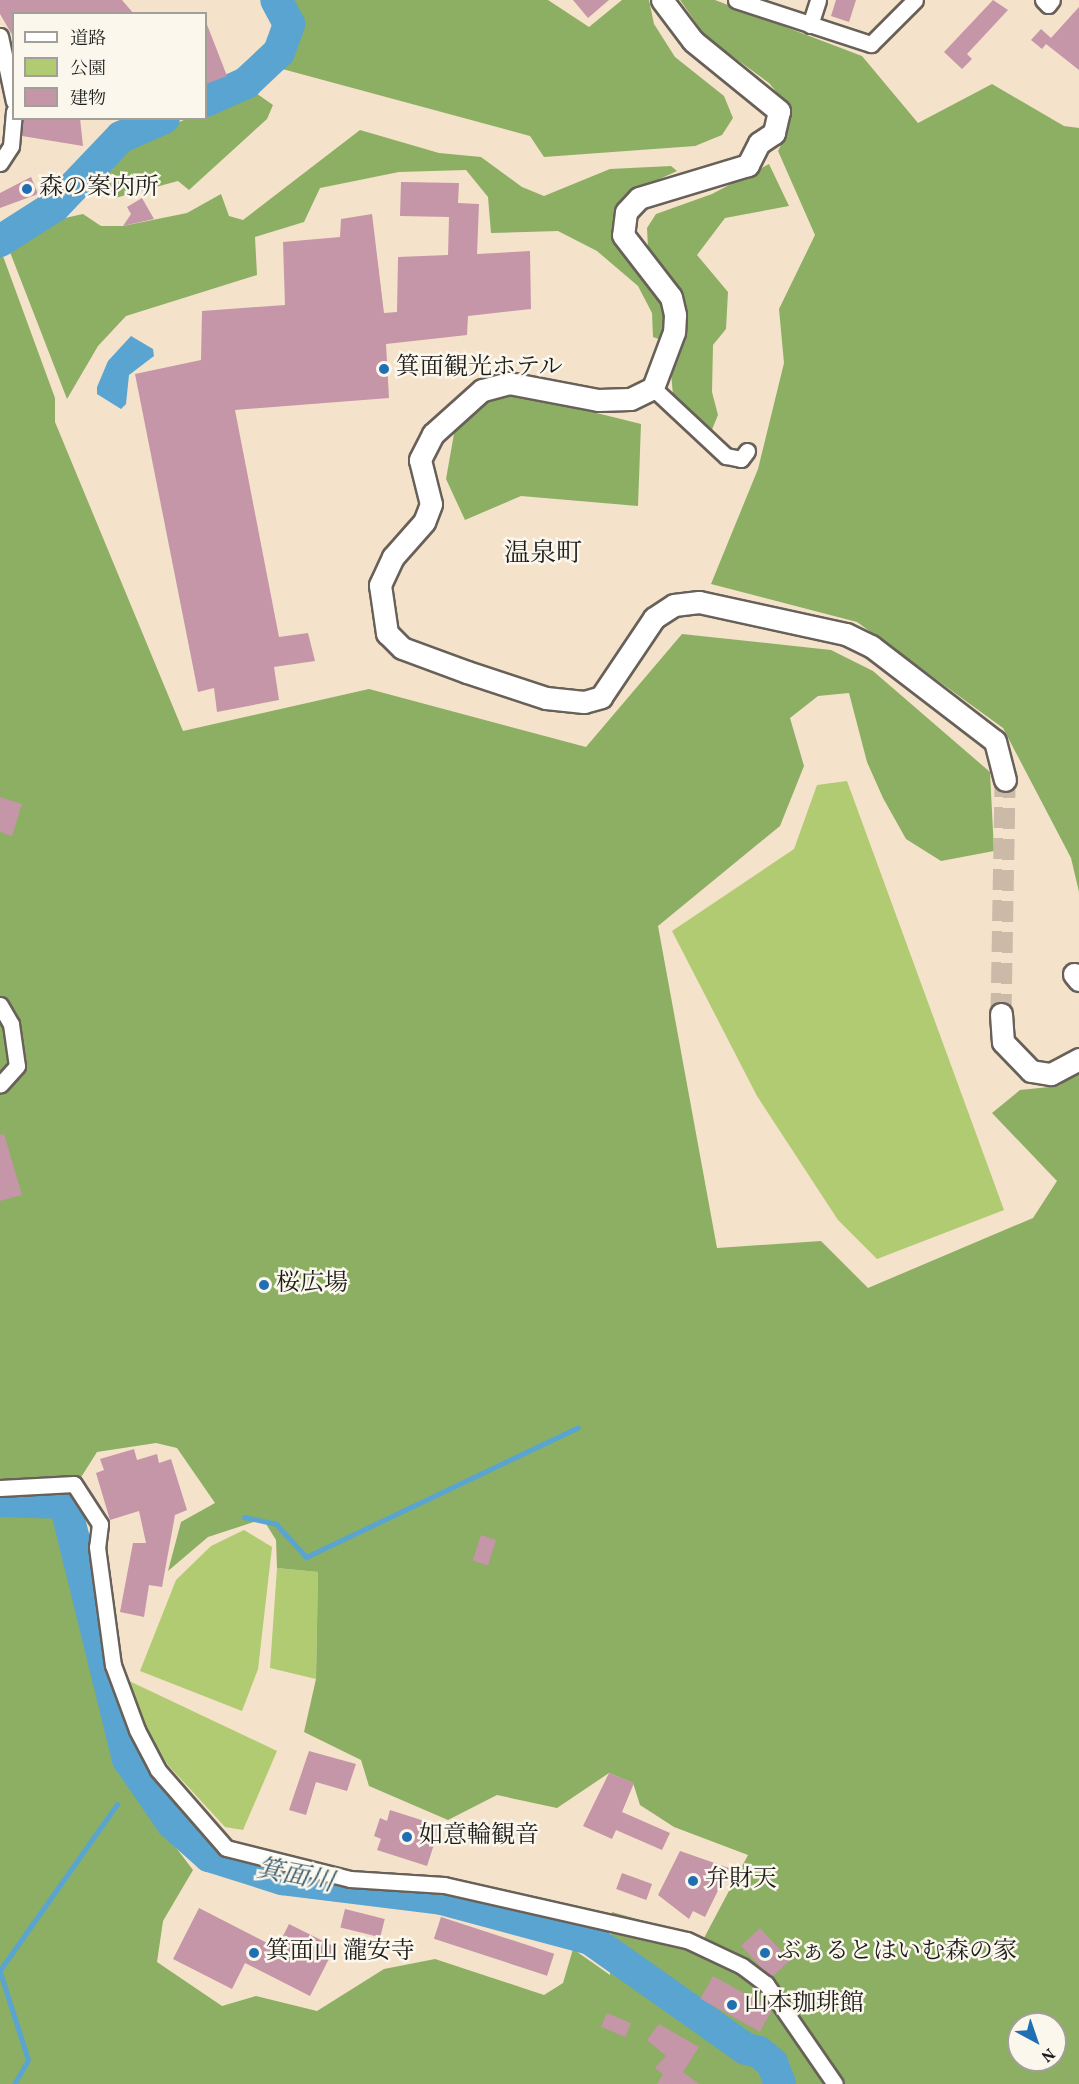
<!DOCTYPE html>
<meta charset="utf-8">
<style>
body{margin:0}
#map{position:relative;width:1079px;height:2084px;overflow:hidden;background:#f5e2ca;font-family:Vollkorn,"Noto Serif JP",serif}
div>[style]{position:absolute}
.green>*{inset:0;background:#b0cb71}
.forest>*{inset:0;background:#8caf63}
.water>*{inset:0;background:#59a4d1}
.stream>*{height:5px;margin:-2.5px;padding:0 2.5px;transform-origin:2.5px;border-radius:2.5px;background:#59a4d1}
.river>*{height:32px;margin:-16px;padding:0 16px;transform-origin:16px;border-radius:16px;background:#59a4d1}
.building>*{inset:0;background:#c595a8;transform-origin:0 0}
.secondary-tunnel>*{height:21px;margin-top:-10.5px;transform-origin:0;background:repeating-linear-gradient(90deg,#cabaa7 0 21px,transparent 0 31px)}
.roads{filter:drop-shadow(2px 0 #686159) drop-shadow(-2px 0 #686159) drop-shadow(0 2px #686159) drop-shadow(0 -2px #686159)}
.street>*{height:15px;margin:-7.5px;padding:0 7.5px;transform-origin:7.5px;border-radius:7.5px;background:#fff}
.secondary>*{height:21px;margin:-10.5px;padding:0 10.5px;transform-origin:10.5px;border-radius:10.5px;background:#fff}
.dots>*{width:16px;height:16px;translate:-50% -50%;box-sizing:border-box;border:3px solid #fbf7ec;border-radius:50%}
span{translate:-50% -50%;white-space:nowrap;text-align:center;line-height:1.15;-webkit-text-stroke:5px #fbf7ec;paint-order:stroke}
.poi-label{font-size:24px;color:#1c1c1c}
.left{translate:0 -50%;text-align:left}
.neighbourhood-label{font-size:26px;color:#1c1c1c}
.water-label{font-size:26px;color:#37596d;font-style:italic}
.legend{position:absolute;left:12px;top:12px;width:195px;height:108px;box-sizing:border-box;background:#fbf7ec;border:2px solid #a29f99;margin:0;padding:8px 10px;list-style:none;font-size:18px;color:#1c1c1c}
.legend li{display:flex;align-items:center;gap:12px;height:30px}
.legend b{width:30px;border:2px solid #a29f99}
.north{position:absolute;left:1007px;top:2012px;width:60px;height:60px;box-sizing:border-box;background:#fbf7ec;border:2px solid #a29f99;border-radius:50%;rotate:140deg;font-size:16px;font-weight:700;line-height:24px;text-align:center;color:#1c1c1c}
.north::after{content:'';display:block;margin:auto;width:21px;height:27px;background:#1f6fb2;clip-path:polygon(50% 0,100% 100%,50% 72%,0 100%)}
</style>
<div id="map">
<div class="green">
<i style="clip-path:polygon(847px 781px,1004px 1210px,877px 1259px,838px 1220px,757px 1096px,672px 931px,794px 849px,817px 785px)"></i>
<i style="clip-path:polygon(244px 1530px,272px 1547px,258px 1669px,242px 1711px,140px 1671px,176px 1580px,211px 1546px)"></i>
<i style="clip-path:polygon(277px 1568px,318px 1572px,316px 1679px,270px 1668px)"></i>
<i style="clip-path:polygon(127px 1680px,277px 1751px,243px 1830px,225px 1827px,168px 1765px,149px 1738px)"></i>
</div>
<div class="forest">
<i style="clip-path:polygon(284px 0,548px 0,589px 27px,622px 0,649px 0,654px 24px,675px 57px,724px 96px,733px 118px,722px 135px,695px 146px,544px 157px,530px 136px,275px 67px,286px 55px,295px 22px)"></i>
<i style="clip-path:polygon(680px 0,715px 0,862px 56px,918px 123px,992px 84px,1064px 126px,1079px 128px,1079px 892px,1071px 858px,1003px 728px,857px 622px,711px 584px,758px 469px,784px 363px,779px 309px,815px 235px,778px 151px,788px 131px,789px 107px,769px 83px,706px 37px)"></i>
<i style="clip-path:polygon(250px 89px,273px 105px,267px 119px,189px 190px,178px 181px,115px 198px,97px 187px,127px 146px,186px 119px,206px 118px,206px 110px)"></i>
<i style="clip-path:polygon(360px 130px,439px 153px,481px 157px,522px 187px,544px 196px,610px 169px,671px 166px,677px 171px,638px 189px,618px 217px,666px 300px,664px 341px,653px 337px,652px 313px,638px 286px,597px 251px,558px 231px,491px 233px,488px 197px,466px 170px,399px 172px,320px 188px,304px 222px,255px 237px,257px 275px,126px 316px,98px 346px,67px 399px,8px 247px,47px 222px,83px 214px,101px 226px,123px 226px,187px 213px,221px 194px,229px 216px,243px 220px)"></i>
<i style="clip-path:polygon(769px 164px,789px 206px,725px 218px,697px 255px,728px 292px,726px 329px,713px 345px,712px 392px,718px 415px,711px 432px,673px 395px,671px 373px,682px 339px,678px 296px,648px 248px,647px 228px,656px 214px,712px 194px)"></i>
<i style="clip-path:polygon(evenodd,0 248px,55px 398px,55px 422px,183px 731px,369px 689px,586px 747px,682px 634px,831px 650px,873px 671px,990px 772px,994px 851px,941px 861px,906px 839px,883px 798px,867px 762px,849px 693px,818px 696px,790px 718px,804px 766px,780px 826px,658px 926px,717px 1248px,821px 1241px,868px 1288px,1033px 1218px,1057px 1181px,992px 1113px,1020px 1090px,1059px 1086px,1079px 1068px,1079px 2084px,0 2084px,0 248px,156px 1443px,177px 1448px,215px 1503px,181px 1522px,168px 1571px,208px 1537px,263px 1519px,276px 1540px,277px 1568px,318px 1572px,316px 1679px,304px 1732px,361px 1760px,369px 1786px,448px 1820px,497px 1795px,557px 1808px,609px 1773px,633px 1783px,640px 1805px,674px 1827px,748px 1855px,704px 1938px,612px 1912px,610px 1975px,573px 1949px,563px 1983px,544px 1995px,435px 1959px,384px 1969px,317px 2011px,256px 1996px,222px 2006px,157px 1962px,163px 1921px,193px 1870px,116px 1769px,61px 1509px,97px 1452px,156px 1443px,0 248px,1019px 2024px,1055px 2024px,1055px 2060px,1019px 2060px,1019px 2024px)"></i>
<i style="clip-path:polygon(524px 395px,641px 424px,638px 506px,521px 496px,465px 520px,446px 479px,455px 428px,488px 398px)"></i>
</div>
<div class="water">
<i style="clip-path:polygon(131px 336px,153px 349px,154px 356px,129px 375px,126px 404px,121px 409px,97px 394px,97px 387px,108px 361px)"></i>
</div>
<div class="stream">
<i style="left:244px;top:1517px;width:33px;rotate:12deg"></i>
<i style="left:276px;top:1524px;width:45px;rotate:47.7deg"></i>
<i style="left:306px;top:1557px;width:301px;rotate:-25.5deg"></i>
<i style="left:0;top:1970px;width:203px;rotate:-54.8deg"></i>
<i style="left:0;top:1972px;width:92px;rotate:72.3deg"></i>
<i style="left:28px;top:2060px;width:28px;rotate:120deg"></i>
</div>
<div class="river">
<i style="left:206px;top:101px;width:44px;rotate:-24.2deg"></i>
<i style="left:246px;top:83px;width:45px;rotate:-43.2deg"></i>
<i style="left:279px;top:52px;width:30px;rotate:-70deg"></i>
<i style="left:289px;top:24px;width:27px;rotate:-118deg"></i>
<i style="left:0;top:241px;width:65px;rotate:-32.5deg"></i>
<i style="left:55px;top:206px;width:95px;rotate:-46.3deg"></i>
<i style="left:121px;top:137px;width:47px;rotate:-23.8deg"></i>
<i style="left:0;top:1501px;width:65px;rotate:1.8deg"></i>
<i style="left:65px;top:1503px;width:264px;rotate:76.2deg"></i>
<i style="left:128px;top:1759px;width:78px;rotate:55.5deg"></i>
<i style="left:172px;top:1823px;width:50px;rotate:41.7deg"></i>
<i style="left:209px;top:1856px;width:77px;rotate:17.5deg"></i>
<i style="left:282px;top:1879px;width:161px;rotate:7.1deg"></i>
<i style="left:442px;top:1899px;width:153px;rotate:15.1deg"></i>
<i style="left:590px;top:1939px;width:191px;rotate:35.2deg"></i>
<i style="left:746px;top:2049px;width:13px;rotate:13deg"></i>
<i style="left:759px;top:2052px;width:17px;rotate:40deg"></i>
<i style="left:772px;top:2063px;width:22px;rotate:69deg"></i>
</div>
<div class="building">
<i style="clip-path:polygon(0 0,122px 0,134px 14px,14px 14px,14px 38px,0 14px)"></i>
<i style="clip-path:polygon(573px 0,609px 0,588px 18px)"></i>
<i style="clip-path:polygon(836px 0,856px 0,849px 22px,831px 16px)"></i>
<i style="clip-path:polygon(993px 0,1008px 10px,967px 54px,972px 59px,962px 69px,944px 52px)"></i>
<i style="clip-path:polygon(1079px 7px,1079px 70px,1046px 44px,1042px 49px,1031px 40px,1041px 29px,1051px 38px)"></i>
<i style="clip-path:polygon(206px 22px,227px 76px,206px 84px)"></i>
<i style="clip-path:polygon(23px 118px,80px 118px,83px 146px,22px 136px)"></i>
<i style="clip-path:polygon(31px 177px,38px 194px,0 208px,0 193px)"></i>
<i style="clip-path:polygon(401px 182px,459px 183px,458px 203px,479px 204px,477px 254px,530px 251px,531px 309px,468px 316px,467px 335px,386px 344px,389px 398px,235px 410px,279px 637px,308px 633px,315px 661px,274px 667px,279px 700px,217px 712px,214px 688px,198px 692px,135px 374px,201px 360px,202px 311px,285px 305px,283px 242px,340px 237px,341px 219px,372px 214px,384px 313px,397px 312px,398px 257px,448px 255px,449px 217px,400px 216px)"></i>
<i style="clip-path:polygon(142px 198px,154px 219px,123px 226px,131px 214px,127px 207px)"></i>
<i style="clip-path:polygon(0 797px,22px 804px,12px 836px,0 832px)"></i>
<i style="clip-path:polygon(4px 1134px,22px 1195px,0 1201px,0 1135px)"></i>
<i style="clip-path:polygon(134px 1449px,137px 1460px,157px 1454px,159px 1463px,171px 1459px,187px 1510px,175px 1515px,162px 1587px,149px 1585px,144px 1617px,120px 1612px,133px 1543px,146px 1543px,139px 1511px,110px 1520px,96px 1473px,104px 1470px,100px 1459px)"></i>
<i style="left:481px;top:1535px;width:16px;height:27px;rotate:18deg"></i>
<i style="clip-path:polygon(309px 1751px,356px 1764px,347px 1791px,316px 1782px,306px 1815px,289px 1810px)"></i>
<i style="clip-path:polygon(609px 1773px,634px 1783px,622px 1812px,670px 1833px,662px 1850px,616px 1830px,612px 1839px,583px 1826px)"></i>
<i style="clip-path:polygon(390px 1810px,440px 1826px,427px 1866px,377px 1850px,381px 1839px,374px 1836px,380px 1818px,387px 1821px)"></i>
<i style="clip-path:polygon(680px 1851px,729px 1868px,705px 1917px,693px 1911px,689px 1919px,658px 1895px)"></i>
<i style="left:622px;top:1873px;width:32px;height:17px;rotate:20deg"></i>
<i style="clip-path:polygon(199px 1908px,277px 1948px,289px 1924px,335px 1947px,310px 1996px,245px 1963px,232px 1989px,173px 1959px)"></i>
<i style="left:345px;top:1909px;width:41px;height:19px;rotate:14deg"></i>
<i style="left:441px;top:1917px;width:119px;height:23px;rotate:18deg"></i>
<i style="left:760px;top:1928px;width:44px;height:26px;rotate:47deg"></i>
<i style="left:713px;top:1976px;width:68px;height:26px;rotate:29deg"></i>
<i style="left:607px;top:2013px;width:26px;height:15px;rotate:23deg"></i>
<i style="clip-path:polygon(659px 2024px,699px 2047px,683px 2072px,699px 2084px,657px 2084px,663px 2074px,655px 2068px,666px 2056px,647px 2040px)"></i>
</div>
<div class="secondary-tunnel">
<i style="left:1001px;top:1014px;width:234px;rotate:-89deg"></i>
</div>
<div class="roads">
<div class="street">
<i style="left:736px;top:0;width:142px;rotate:18.1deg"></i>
<i style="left:871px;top:44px;width:62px;rotate:-45deg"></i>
<i style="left:1043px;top:0;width:7px;rotate:45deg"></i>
<i style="left:1048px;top:5px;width:6px;rotate:-51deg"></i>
<i style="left:810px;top:25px;width:26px;rotate:-72deg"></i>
<i style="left:0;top:36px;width:67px;rotate:78deg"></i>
<i style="left:0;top:163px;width:20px;rotate:-57deg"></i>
<i style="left:11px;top:146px;width:35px;rotate:-85deg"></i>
<i style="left:653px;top:388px;width:100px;rotate:43deg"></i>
<i style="left:726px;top:456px;width:15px;rotate:11deg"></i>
<i style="left:741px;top:459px;width:10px;rotate:-53deg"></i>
<i style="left:0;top:1005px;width:22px;rotate:60deg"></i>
<i style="left:11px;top:1024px;width:42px;rotate:81.9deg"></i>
<i style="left:17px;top:1066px;width:25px;rotate:132deg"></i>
<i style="left:0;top:1488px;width:74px;rotate:-3.1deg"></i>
<i style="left:74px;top:1484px;width:48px;rotate:57deg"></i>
<i style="left:100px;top:1524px;width:23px;rotate:97deg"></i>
<i style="left:97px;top:1547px;width:119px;rotate:82.3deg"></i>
<i style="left:113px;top:1665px;width:69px;rotate:69.7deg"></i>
<i style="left:137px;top:1730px;width:45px;rotate:62.3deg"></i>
<i style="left:158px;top:1770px;width:103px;rotate:48.9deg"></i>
<i style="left:226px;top:1848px;width:128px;rotate:14deg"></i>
<i style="left:350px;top:1879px;width:94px;rotate:3.7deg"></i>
<i style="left:444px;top:1885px;width:249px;rotate:12.8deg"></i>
<i style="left:687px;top:1940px;width:61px;rotate:25.3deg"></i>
<i style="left:742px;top:1966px;width:30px;rotate:37deg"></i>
<i style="left:766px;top:1984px;width:121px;rotate:55.4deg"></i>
</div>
<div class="secondary">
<i style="left:662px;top:0;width:51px;rotate:52.9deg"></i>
<i style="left:693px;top:41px;width:111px;rotate:39.1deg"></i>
<i style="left:779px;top:111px;width:23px;rotate:103deg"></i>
<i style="left:774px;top:133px;width:18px;rotate:146deg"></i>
<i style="left:759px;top:143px;width:25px;rotate:117deg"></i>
<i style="left:748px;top:165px;width:114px;rotate:163.2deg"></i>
<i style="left:639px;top:198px;width:19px;rotate:133deg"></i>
<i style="left:626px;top:212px;width:23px;rotate:97deg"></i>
<i style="left:623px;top:235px;width:78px;rotate:52.3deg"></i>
<i style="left:671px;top:297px;width:18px;rotate:77deg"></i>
<i style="left:675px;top:315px;width:17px;rotate:93deg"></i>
<i style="left:674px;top:332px;width:60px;rotate:110.6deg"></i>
<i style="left:653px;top:388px;width:25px;rotate:154deg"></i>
<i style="left:630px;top:399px;width:32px;rotate:178deg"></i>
<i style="left:598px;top:400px;width:91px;rotate:-169.2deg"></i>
<i style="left:509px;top:383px;width:28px;rotate:165deg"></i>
<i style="left:482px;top:390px;width:66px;rotate:138.1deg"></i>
<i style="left:433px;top:434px;width:29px;rotate:117deg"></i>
<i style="left:420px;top:460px;width:45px;rotate:76deg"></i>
<i style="left:431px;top:504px;width:19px;rotate:111deg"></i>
<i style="left:424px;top:522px;width:47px;rotate:131.5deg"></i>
<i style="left:393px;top:557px;width:31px;rotate:115deg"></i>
<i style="left:380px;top:585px;width:49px;rotate:81.7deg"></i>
<i style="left:387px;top:633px;width:21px;rotate:45deg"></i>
<i style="left:402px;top:648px;width:69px;rotate:20.3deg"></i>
<i style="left:467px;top:672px;width:83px;rotate:18.2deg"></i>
<i style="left:546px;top:698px;width:38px;rotate:6deg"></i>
<i style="left:584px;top:702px;width:18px;rotate:-16deg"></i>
<i style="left:601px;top:697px;width:95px;rotate:-56.1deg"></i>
<i style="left:654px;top:618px;width:24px;rotate:-33deg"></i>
<i style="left:674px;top:605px;width:25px;rotate:-7deg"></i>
<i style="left:699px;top:602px;width:150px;rotate:12.3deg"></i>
<i style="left:846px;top:634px;width:28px;rotate:26deg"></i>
<i style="left:871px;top:646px;width:156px;rotate:37.5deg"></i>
<i style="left:995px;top:741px;width:40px;rotate:75.6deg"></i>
<i style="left:1074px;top:974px;width:8px;rotate:50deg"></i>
<i style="left:1001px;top:1014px;width:28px;rotate:86deg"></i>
<i style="left:1003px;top:1042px;width:40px;rotate:46deg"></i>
<i style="left:1031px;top:1071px;width:20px;rotate:9deg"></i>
<i style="left:1051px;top:1074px;width:32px;rotate:-28deg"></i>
</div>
</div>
<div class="dots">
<i style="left:27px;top:189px;background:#1f6fb2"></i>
<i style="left:384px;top:369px;background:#1f6fb2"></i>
<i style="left:264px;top:1285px;background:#1f6fb2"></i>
<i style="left:407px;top:1837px;background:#1f6fb2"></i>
<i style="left:693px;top:1881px;background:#1f6fb2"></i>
<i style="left:254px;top:1953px;background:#1f6fb2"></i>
<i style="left:765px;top:1953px;background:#1f6fb2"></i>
<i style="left:732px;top:2005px;background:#1f6fb2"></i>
</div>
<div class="poi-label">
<span class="left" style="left:39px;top:189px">森の案内所</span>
<span class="left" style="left:396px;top:369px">箕面観光ホテル</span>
<span class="left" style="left:276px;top:1285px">桜広場</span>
<span class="left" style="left:419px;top:1837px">如意輪観音</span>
<span class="left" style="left:705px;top:1881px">弁財天</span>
<span class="left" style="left:266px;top:1953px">箕面山 瀧安寺</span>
<span class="left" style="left:777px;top:1953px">ぶぁるとはいむ森の家</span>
<span class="left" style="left:744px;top:2005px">山本珈琲館</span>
</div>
<div class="neighbourhood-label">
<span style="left:543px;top:555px">温泉町</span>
</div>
<div class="water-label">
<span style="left:295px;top:1877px;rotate:11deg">箕面川</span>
</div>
<ul class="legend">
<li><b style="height:8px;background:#fff"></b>道路</li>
<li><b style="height:16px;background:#b0cb71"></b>公園</li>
<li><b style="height:16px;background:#c595a8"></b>建物</li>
</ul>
<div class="north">N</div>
</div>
